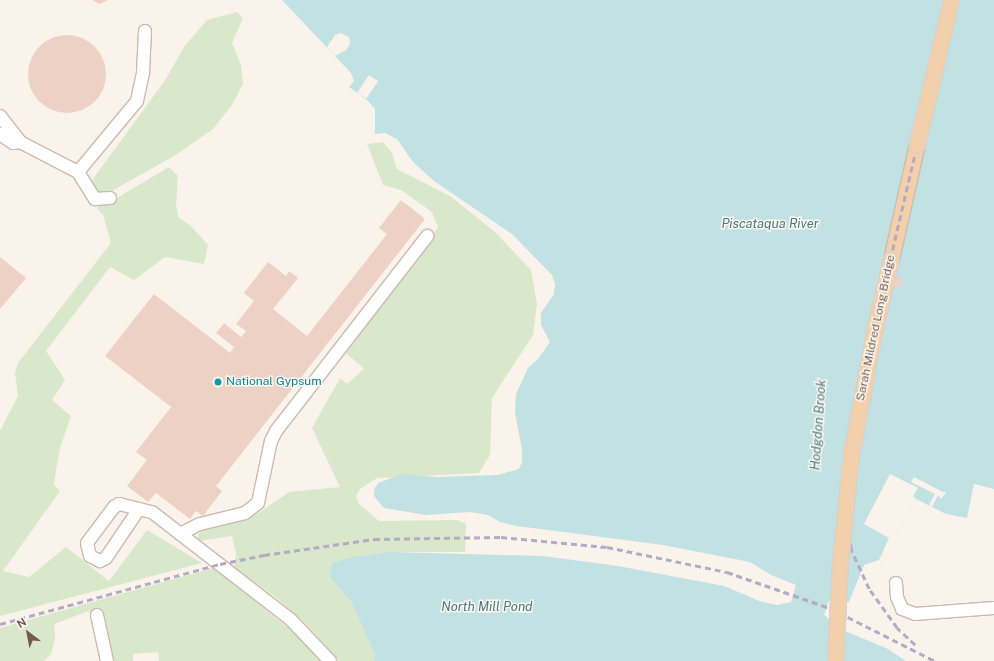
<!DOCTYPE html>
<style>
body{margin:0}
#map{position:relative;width:994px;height:661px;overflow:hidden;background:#faf3eb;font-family:"Public Sans",sans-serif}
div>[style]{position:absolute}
.green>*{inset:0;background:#d9e7ca}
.water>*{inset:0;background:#c1e1e2}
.pier>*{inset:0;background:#faf3eb;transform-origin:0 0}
.building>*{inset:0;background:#edd1c5}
.round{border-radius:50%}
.roads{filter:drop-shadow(1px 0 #ccbab1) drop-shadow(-1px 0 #ccbab1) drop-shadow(0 1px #ccbab1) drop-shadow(0 -1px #ccbab1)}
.minor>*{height:12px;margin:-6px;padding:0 6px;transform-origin:6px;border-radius:6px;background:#fff}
.major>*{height:15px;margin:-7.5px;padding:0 7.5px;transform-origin:7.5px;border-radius:7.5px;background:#f1d0ab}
.rail>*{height:2.5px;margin-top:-1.25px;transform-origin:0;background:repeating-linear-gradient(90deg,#b5a9c4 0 6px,transparent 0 10px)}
.bridges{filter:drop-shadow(1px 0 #d8d1ce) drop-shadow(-1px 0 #d8d1ce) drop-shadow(0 1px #d8d1ce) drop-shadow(0 -1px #d8d1ce)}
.major-bridge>*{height:15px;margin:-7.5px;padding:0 7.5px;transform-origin:7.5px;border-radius:7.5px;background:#f1d0ab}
.dots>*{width:11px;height:11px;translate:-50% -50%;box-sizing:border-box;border:2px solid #fdf7f1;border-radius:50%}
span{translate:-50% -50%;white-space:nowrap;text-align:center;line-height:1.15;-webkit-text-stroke:3px #fdf7f1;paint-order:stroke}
.street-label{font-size:12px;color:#735950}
.culture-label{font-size:12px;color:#0d838f}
.left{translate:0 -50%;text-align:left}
.water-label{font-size:13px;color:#49797c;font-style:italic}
.north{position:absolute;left:8px;top:613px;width:40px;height:40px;-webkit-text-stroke:3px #fdf7f1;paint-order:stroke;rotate:328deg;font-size:11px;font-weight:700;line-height:16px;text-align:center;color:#735950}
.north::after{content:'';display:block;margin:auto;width:14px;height:18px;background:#735950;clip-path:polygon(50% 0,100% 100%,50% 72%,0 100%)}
</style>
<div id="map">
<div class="green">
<i style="clip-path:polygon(237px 12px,243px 18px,232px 43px,241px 65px,243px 84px,232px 105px,213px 129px,174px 156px,108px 193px,98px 195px,90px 183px,166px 79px,184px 47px,207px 20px)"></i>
<i style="clip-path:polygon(383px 142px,392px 153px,397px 169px,450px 196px,495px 232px,531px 270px,537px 304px,533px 335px,492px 398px,490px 455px,479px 473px,377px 478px,360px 489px,356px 496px,359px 504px,379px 521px,457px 520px,466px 524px,465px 552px,391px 552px,329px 576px,351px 602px,375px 654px,375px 661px,340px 661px,302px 620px,273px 595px,234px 568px,236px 554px,232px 536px,198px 541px,198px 535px,205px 528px,236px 522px,257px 514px,289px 492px,340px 487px,312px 428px,340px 378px,347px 384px,364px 369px,346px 353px,428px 244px,438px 227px,432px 212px,401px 190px,383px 185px,367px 144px)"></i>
<i style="clip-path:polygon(169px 167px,178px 176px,176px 206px,179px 218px,190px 225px,208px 245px,204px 264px,165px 257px,134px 280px,110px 267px,46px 351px,65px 380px,52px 400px,71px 416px,60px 448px,56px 470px,54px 485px,60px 491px,3px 571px,29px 577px,66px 547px,109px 581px,147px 530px,202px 563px,0 616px,0 431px,18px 396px,15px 373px,18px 363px,111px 243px,103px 215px,97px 208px,100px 201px,117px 198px)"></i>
<i style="clip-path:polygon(213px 568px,292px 631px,323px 661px,159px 661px,158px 652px,133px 654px,133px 661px,114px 661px,103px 610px,86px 612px,54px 624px,55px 639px,51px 654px,44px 661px,0 661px,0 628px)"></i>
</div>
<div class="water">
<i style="clip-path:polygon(282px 0,994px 0,994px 523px,946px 514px,916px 499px,884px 562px,879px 560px,864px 565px,849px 602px,829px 601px,824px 615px,845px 631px,888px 649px,906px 661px,375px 661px,375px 654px,351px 602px,329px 576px,332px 563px,353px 557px,391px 552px,543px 556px,618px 566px,724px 586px,762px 602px,778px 605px,791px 602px,796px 585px,771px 575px,750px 562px,663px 545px,517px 526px,500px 522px,488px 515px,470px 512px,426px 515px,384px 508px,374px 496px,374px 490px,378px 483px,402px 474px,437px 477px,498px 475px,519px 469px,522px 462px,522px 449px,515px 413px,516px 394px,528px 368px,538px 359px,550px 342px,541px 325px,541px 313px,554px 294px,555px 284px,552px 275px,512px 234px,434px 181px,413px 162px,397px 139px,385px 133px,375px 134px,375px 109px,366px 99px,349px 87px,354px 81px,351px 73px)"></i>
</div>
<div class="pier">
<i style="clip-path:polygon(341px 33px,349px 37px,350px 44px,346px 50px,335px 56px,327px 47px,335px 35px)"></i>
<i style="left:369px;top:75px;width:11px;height:21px;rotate:34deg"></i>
<i style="clip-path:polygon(890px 474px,918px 488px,913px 496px,916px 499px,884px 562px,879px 560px,889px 538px,864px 524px)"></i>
<i style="clip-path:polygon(914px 477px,943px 492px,946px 492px,941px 499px,938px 495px,932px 507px,929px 505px,935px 494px,911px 482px)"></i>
<i style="clip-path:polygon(974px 484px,994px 489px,994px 523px,967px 518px)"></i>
</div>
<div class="building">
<i style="clip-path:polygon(93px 0,108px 0,99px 4px)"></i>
<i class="round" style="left:28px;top:35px;width:78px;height:78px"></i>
<i style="clip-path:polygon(401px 200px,425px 219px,216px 486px,222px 491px,203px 516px,196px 511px,190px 519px,156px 493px,148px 502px,127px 486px,147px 460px,136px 452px,171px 407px,105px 356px,154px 294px,230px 353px,234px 347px,216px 333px,224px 323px,241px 337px,246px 331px,236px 324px,254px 301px,244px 293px,268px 262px,286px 276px,289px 271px,298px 278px,273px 309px,307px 336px,387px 234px,379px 228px)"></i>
<i style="clip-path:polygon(0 257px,26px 278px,0 309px)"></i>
<i style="clip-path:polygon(896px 277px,902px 279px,900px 288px,893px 286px)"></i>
</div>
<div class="roads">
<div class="minor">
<i style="left:0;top:116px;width:33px;rotate:52deg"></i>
<i style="left:20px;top:142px;width:7px;rotate:172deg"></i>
<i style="left:13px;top:143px;width:16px;rotate:-145deg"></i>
<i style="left:20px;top:142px;width:65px;rotate:27.3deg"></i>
<i style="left:78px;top:172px;width:32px;rotate:58deg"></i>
<i style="left:95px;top:199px;width:15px;rotate:-4deg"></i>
<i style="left:78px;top:172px;width:92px;rotate:-50.3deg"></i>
<i style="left:137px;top:101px;width:30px;rotate:-78deg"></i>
<i style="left:143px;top:72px;width:41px;rotate:-87.2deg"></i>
<i style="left:139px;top:509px;width:59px;rotate:124deg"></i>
<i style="left:106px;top:558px;width:7px;rotate:153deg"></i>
<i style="left:100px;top:561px;width:11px;rotate:-153deg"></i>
<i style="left:90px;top:556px;width:13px;rotate:-103deg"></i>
<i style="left:87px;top:543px;width:45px;rotate:-53.1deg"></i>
<i style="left:114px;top:507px;width:6px;rotate:-31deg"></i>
<i style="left:119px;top:504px;width:34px;rotate:14deg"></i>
<i style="left:152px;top:512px;width:176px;rotate:37.8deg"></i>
<i style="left:291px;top:620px;width:57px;rotate:46.4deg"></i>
<i style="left:180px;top:534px;width:22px;rotate:-27deg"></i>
<i style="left:200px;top:524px;width:46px;rotate:-13.7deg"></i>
<i style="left:245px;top:513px;width:16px;rotate:-38deg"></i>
<i style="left:258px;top:503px;width:63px;rotate:-78.2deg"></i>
<i style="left:271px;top:441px;width:11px;rotate:-63deg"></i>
<i style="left:276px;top:431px;width:247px;rotate:-52.2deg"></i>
<i style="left:896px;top:583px;width:14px;rotate:86deg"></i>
<i style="left:897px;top:597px;width:13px;rotate:67deg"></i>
<i style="left:902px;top:609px;width:14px;rotate:21deg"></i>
<i style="left:915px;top:614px;width:79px;rotate:-4.3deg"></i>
<i style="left:97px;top:615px;width:47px;rotate:77.7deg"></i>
</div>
<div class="major">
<i style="left:891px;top:259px;width:118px;rotate:-77.3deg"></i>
</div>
</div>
<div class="rail">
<i style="left:0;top:624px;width:228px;rotate:-15.3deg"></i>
<i style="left:220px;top:564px;width:45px;rotate:-11.6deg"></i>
<i style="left:264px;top:555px;width:111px;rotate:-8.3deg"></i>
<i style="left:374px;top:539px;width:127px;rotate:-0.9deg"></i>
<i style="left:501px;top:537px;width:106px;rotate:5.4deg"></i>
<i style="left:607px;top:547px;width:123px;rotate:11.8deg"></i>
<i style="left:727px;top:572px;width:109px;rotate:19.3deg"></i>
<i style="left:830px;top:608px;width:118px;rotate:26.8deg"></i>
<i style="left:915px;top:645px;width:25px;rotate:-137deg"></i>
<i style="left:897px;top:628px;width:48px;rotate:-125.7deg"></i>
<i style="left:869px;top:589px;width:43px;rotate:-114.8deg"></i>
<i style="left:851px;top:550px;width:39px;rotate:-97deg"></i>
<i style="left:846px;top:511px;width:55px;rotate:-84.8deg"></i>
<i style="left:851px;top:456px;width:130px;rotate:-79.8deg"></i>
<i style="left:874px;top:328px;width:337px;rotate:-76.8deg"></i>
</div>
<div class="bridges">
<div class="major-bridge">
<i style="left:917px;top:144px;width:148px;rotate:-76.7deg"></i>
<i style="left:835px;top:661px;width:98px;rotate:-87.1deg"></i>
<i style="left:840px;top:563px;width:109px;rotate:-84.2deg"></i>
<i style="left:851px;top:455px;width:130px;rotate:-79.4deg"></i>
<i style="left:875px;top:327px;width:70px;rotate:-76.8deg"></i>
</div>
</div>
<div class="dots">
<i style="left:218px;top:382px;background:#0f9aa8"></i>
</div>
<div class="street-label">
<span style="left:876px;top:328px;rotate:-78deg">Sarah Mildred Long Bridge</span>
</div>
<div class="culture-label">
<span class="left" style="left:226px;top:382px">National Gypsum</span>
</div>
<div class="water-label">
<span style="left:770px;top:224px">Piscataqua River</span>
<span style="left:819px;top:425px;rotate:-86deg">Hodgdon Brook</span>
<span style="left:487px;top:607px">North Mill Pond</span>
</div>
<div class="north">N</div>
</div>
